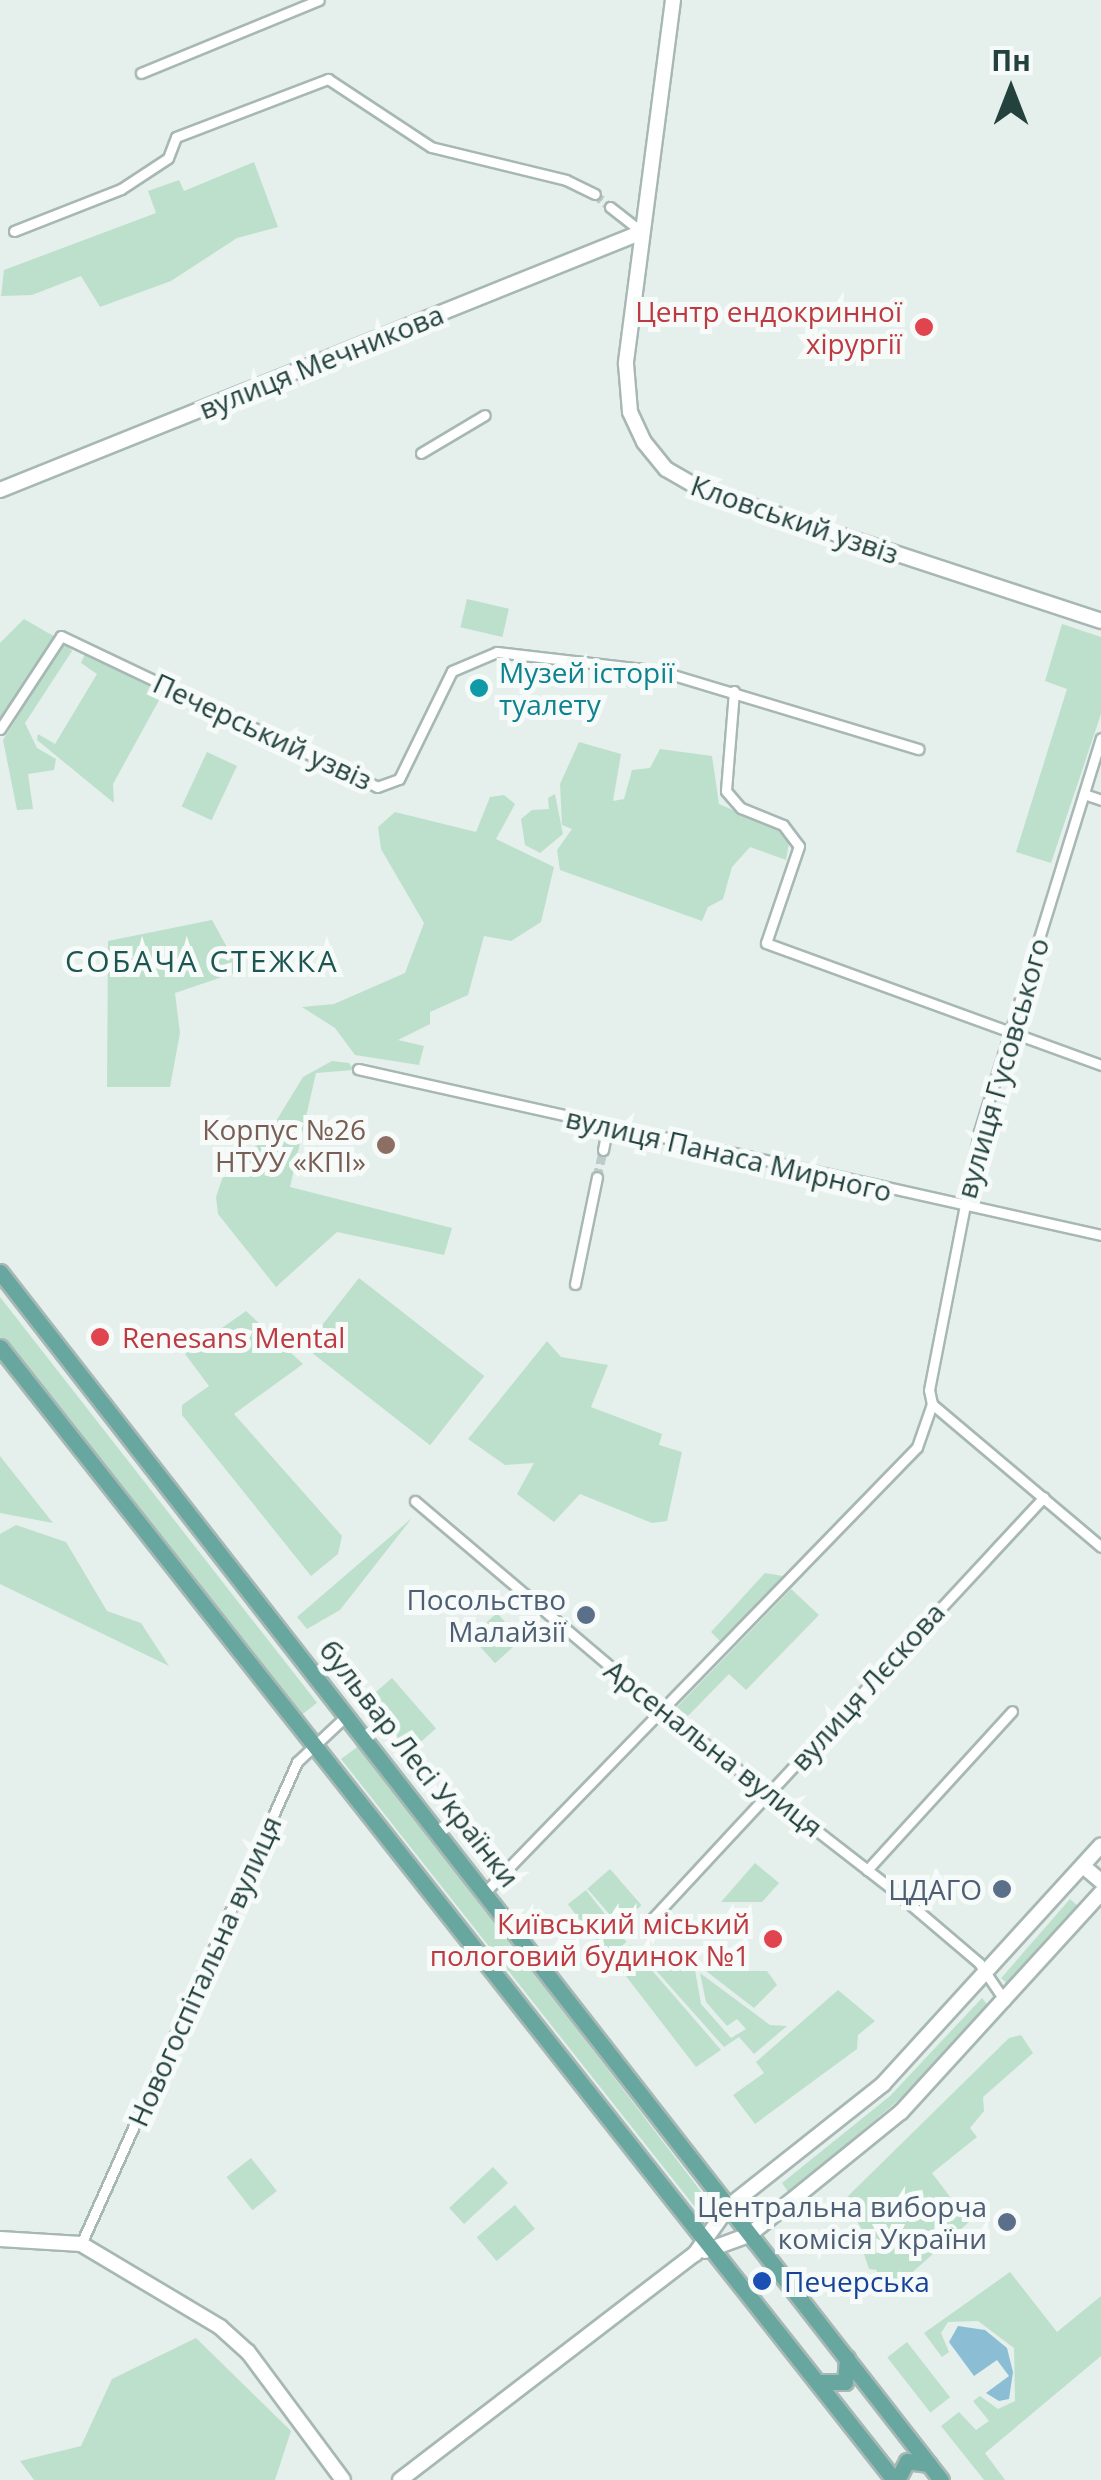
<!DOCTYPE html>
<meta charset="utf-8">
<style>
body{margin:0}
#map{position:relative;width:1101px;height:2480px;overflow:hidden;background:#e5efec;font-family:"Open Sans",sans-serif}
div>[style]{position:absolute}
.green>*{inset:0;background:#bde0cc;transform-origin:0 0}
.water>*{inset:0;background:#8bbed5}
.street-tunnel>*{height:9px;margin-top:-4.5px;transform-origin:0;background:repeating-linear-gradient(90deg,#beccc9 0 9px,transparent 0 13.5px)}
.roads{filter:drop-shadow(2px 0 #a7b8b4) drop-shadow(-2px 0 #a7b8b4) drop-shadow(0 2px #a7b8b4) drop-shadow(0 -2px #a7b8b4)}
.street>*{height:9px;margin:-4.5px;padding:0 4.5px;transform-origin:4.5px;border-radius:4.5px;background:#fff}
.secondary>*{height:14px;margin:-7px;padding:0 7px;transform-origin:7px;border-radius:7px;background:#fff}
.primary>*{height:15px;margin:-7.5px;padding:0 7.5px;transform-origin:7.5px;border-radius:7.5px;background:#68a6a0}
.dots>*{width:28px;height:28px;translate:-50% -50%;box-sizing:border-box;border:5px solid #f6fbf9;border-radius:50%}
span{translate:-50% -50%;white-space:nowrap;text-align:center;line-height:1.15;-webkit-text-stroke:10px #f6fbf9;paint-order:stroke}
.health-label{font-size:28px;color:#be3a42}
.right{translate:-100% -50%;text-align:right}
.left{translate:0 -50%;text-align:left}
.street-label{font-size:28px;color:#23423e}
.culture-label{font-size:28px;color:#0d838f}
.education-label{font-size:28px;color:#785e54}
.service-label{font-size:28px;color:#4e5e75}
.transit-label{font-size:28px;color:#164399}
.neighbourhood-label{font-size:30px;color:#1d5551;letter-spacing:2.5px}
.north{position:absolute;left:961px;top:40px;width:100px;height:100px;-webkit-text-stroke:8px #f6fbf9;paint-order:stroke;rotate:0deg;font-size:28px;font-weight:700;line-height:40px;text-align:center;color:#23423e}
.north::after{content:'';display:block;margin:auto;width:35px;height:45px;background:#23423e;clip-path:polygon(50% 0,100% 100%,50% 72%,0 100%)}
</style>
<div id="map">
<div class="green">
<i style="clip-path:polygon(254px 162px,278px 227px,237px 238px,171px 281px,100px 307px,81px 276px,32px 295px,1px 296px,4px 270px,156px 213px,148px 191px,179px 180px,184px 191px)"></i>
<i style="left:467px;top:599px;width:43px;height:29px;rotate:13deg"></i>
<i style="clip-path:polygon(24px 619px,57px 638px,0 726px,0 643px)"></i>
<i style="clip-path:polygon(1062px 624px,1101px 637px,1101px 714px,1051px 863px,1016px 852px,1067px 689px,1045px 681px)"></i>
<i style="clip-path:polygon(65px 641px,72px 651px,25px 723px,37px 748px,56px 759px,54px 770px,28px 774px,33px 809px,17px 810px,3px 740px)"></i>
<i style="clip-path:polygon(85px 654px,163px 693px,113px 784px,114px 803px,37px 740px,38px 734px,55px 744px,97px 674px,81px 663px)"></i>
<i style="clip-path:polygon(579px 742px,621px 754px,613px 801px,624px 799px,632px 770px,650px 768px,660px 749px,712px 756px,719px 804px,777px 829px,789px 843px,786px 860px,750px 847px,732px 867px,723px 899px,708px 907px,702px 921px,560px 870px,557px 850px,572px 829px,562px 825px,560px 784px)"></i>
<i style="left:207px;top:752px;width:33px;height:60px;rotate:25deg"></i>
<i style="clip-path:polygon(555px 794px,563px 834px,540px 853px,525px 845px,521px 819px,532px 810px,549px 809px,548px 798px)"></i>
<i style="clip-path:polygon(504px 795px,515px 804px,496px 839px,554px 867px,541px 922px,511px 941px,484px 936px,468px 995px,430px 1012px,430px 1024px,398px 1040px,424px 1046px,419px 1065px,355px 1055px,335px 1028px,302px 1007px,334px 1004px,405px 973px,424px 923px,381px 849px,378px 827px,395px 812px,476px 832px,490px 797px)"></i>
<i style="clip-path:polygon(212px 920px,240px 971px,175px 993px,180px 1033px,170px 1087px,107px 1087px,108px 941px)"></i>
<i style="clip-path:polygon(332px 1061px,349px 1063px,354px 1070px,316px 1073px,290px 1187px,452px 1228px,444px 1255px,337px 1232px,276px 1287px,218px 1214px,216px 1197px,222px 1179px,237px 1158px,264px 1141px,303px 1077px)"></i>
<i style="left:359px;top:1278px;width:159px;height:88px;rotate:38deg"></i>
<i style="left:0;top:1297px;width:515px;height:32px;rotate:52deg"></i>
<i style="clip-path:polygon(246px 1311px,303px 1364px,234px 1414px,342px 1536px,338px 1554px,311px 1576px,182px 1415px,182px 1405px,209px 1386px,185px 1354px)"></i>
<i style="clip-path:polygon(547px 1341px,561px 1357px,608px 1365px,591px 1407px,662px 1434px,659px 1445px,682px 1452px,667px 1521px,652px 1523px,580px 1494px,554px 1522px,517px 1494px,534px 1463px,505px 1465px,468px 1439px)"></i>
<i style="clip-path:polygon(0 1456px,53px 1523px,0 1513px)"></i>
<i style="clip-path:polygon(412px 1518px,340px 1610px,307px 1629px,297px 1617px)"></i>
<i style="clip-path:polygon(16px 1525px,66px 1542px,107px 1611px,141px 1623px,169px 1666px,0 1584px,0 1534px)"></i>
<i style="clip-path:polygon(765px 1573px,783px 1576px,720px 1641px,711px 1632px)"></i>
<i style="clip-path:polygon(791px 1589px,819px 1615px,746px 1690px,729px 1674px,687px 1717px,677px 1707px)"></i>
<i style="left:497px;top:1613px;width:36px;height:35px;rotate:48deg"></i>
<i style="left:392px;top:1678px;width:67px;height:38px;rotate:49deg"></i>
<i style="clip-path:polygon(360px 1745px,706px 2198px,695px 2207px,341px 1759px)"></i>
<i style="clip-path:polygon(755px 1863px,779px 1883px,762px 1902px,721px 1902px)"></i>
<i style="left:610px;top:1869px;width:48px;height:30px;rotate:49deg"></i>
<i style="left:586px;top:1890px;width:66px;height:23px;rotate:52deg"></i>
<i style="left:1070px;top:1899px;width:11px;height:105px;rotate:41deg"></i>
<i style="clip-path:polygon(630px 1945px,721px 2050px,696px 2067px,612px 1958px)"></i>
<i style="clip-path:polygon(665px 1956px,695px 1970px,701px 2004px,731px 2038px,746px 2029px,737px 2019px,727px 2026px,706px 2002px,700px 1973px,770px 2025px,787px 2026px,754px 2054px,739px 2037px,724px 2047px,652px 1966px)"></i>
<i style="clip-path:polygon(706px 1971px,767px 1971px,777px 1985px,754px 2008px)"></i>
<i style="clip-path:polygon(838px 1990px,875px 2021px,858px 2035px,857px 2049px,755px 2124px,733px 2095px,764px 2073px,756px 2062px)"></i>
<i style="clip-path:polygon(982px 1998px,987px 2004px,933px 2071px,789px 2193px,782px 2183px,890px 2096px)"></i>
<i style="clip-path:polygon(1021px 2035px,1033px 2053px,983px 2097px,984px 2111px,970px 2128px,977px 2137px,932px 2173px,969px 2222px,889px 2293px,890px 2284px,875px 2277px,877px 2270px,869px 2269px,863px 2251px,853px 2250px,867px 2238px,844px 2200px,1009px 2038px)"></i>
<i style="left:251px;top:2158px;width:42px;height:31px;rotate:52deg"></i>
<i style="left:493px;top:2167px;width:22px;height:60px;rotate:47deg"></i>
<i style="left:515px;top:2205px;width:31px;height:50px;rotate:50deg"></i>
<i style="clip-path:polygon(1010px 2272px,1057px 2332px,1101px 2296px,1101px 2356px,985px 2453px,1005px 2480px,984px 2480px,941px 2426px,959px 2412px,976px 2430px,989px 2421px,973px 2401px,980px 2396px,998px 2409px,1015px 2401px,1014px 2348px,978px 2321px,948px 2322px,941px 2333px,949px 2352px,942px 2357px,924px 2333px)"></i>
<i style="clip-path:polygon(196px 2338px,291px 2431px,275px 2480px,34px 2480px,20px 2461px,81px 2446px,112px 2379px)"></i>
<i style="left:907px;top:2342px;width:70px;height:25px;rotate:52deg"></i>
</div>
<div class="water">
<i style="clip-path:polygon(958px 2326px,985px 2330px,1007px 2348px,1013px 2372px,1009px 2399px,999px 2401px,986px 2393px,1009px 2376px,997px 2360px,974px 2376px,949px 2342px)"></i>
</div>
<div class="street-tunnel">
<i style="left:595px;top:194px;width:20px;rotate:41deg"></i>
<i style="left:597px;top:1177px;width:28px;rotate:-77deg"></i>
</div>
<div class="roads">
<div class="street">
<i style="left:141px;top:73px;width:192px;rotate:-22.3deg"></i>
<i style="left:610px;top:207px;width:41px;rotate:38deg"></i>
<i style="left:14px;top:231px;width:115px;rotate:-21.4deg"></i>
<i style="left:121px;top:189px;width:56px;rotate:-33.4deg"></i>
<i style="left:168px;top:158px;width:22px;rotate:-69deg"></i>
<i style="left:176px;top:137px;width:163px;rotate:-20.9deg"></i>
<i style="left:328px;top:79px;width:123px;rotate:33.4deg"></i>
<i style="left:431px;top:147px;width:139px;rotate:13.7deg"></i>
<i style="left:566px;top:180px;width:32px;rotate:26deg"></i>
<i style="left:421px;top:453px;width:74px;rotate:-30.7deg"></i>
<i style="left:734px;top:691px;width:100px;rotate:94.6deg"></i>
<i style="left:726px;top:791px;width:23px;rotate:49deg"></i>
<i style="left:741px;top:808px;width:45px;rotate:22deg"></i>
<i style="left:783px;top:825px;width:26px;rotate:53deg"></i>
<i style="left:799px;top:846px;width:102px;rotate:108.8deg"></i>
<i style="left:766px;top:943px;width:357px;rotate:20deg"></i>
<i style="left:0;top:729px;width:111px;rotate:-56.7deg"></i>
<i style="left:61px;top:636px;width:350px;rotate:25.5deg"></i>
<i style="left:377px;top:787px;width:23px;rotate:-20deg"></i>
<i style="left:399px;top:779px;width:120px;rotate:-63.9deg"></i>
<i style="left:452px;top:671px;width:49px;rotate:-22.9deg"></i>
<i style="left:497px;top:652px;width:164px;rotate:6.6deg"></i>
<i style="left:660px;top:671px;width:270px;rotate:16.8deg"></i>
<i style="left:1084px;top:794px;width:18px;rotate:19deg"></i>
<i style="left:358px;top:1069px;width:761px;rotate:12.59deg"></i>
<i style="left:603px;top:1150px;width:25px;rotate:-79deg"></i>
<i style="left:575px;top:1284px;width:109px;rotate:-78.4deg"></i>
<i style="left:932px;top:1404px;width:14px;rotate:-102deg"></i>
<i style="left:929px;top:1390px;width:263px;rotate:-79deg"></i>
<i style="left:979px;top:1132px;width:412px;rotate:-72.8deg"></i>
<i style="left:932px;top:1404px;width:221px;rotate:40.2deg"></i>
<i style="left:415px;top:1501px;width:321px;rotate:40.3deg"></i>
<i style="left:660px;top:1709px;width:292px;rotate:37.8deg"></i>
<i style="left:891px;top:1888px;width:116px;rotate:40.4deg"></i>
<i style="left:979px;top:1963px;width:46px;rotate:55.6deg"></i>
<i style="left:867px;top:1870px;width:215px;rotate:-47.6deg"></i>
<i style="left:487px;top:1890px;width:617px;rotate:-45.85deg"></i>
<i style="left:917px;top:1447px;width:46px;rotate:-70.8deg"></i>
<i style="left:651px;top:1920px;width:577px;rotate:-47.11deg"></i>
<i style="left:81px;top:2244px;width:528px;rotate:-65.86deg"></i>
<i style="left:297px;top:1762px;width:69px;rotate:-43.2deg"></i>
</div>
<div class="secondary">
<i style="left:673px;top:0;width:367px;rotate:97.4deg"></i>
<i style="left:626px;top:364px;width:48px;rotate:85.2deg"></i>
<i style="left:630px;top:412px;width:33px;rotate:65deg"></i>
<i style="left:644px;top:442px;width:35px;rotate:51deg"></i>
<i style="left:666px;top:469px;width:39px;rotate:30deg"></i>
<i style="left:700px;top:489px;width:422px;rotate:18.2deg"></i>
<i style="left:0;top:490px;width:692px;rotate:-21.89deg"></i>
<i style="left:1083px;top:1866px;width:23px;rotate:40deg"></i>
<i style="left:0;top:2239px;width:81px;rotate:3.5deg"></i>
<i style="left:81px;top:2244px;width:162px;rotate:30.8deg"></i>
<i style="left:220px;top:2327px;width:38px;rotate:42deg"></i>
<i style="left:248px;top:2352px;width:159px;rotate:53.4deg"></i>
<i style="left:705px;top:2251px;width:47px;rotate:-20deg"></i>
<i style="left:749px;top:2235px;width:196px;rotate:-39deg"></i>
<i style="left:901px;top:2112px;width:297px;rotate:-47.6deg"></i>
<i style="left:400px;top:2480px;width:372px;rotate:-37.5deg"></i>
<i style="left:695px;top:2254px;width:57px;rotate:-54.9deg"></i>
<i style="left:728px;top:2207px;width:198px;rotate:-38.4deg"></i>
<i style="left:883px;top:2084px;width:323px;rotate:-47.6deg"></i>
</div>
<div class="primary">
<i style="left:0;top:1272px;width:1531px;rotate:52.08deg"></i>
<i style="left:0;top:1347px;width:1443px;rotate:51.72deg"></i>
<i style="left:821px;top:2382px;width:24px"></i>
<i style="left:845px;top:2382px;width:24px;rotate:-85deg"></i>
<i style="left:897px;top:2480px;width:21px;rotate:-62deg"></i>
<i style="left:907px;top:2461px;width:22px;rotate:8deg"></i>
</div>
</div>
<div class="dots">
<i style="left:924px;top:327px;background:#e0444e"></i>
<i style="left:479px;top:688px;background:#0f9aa8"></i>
<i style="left:386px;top:1145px;background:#8d6e63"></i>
<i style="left:100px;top:1337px;background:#e0444e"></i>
<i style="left:586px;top:1615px;background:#5c6f8a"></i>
<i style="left:1002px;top:1889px;background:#5c6f8a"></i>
<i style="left:773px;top:1939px;background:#e0444e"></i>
<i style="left:1007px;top:2222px;background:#5c6f8a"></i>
<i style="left:762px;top:2281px;background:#1a4fb4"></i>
</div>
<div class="health-label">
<span class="right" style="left:902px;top:327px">Центр ендокринної<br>хірургії</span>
<span class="left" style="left:122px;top:1337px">Renesans Mental</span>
<span class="right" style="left:750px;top:1939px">Київський міський<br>пологовий будинок №1</span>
</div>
<div class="street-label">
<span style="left:321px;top:361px;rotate:-22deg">вулиця Мечникова</span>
<span style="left:795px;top:519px;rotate:19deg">Кловський узвіз</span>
<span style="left:263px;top:731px;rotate:25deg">Печерський узвіз</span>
<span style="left:1002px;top:1068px;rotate:-74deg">вулиця Гусовського</span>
<span style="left:729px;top:1154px;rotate:13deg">вулиця Панаса Мирного</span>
<span style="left:867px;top:1686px;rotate:-48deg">вулиця Лєскова</span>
<span style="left:714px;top:1748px;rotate:38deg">Арсенальна вулиця</span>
<span style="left:420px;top:1763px;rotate:52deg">бульвар Лесі Українки</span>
<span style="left:204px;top:1971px;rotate:-66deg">Новогоспітальна вулиця</span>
</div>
<div class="culture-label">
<span class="left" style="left:499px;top:688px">Музей історії<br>туалету</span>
</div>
<div class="education-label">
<span class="right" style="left:366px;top:1145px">Корпус №26<br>НТУУ «КПІ»</span>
</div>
<div class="service-label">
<span class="right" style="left:566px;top:1615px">Посольство<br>Малайзії</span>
<span class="right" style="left:982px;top:1889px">ЦДАГО</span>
<span class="right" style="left:987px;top:2222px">Центральна виборча<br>комісія України</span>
</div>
<div class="transit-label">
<span class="left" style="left:784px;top:2281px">Печерська</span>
</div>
<div class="neighbourhood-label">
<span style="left:202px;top:961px">СОБАЧА СТЕЖКА</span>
</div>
<div class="north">Пн</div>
</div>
